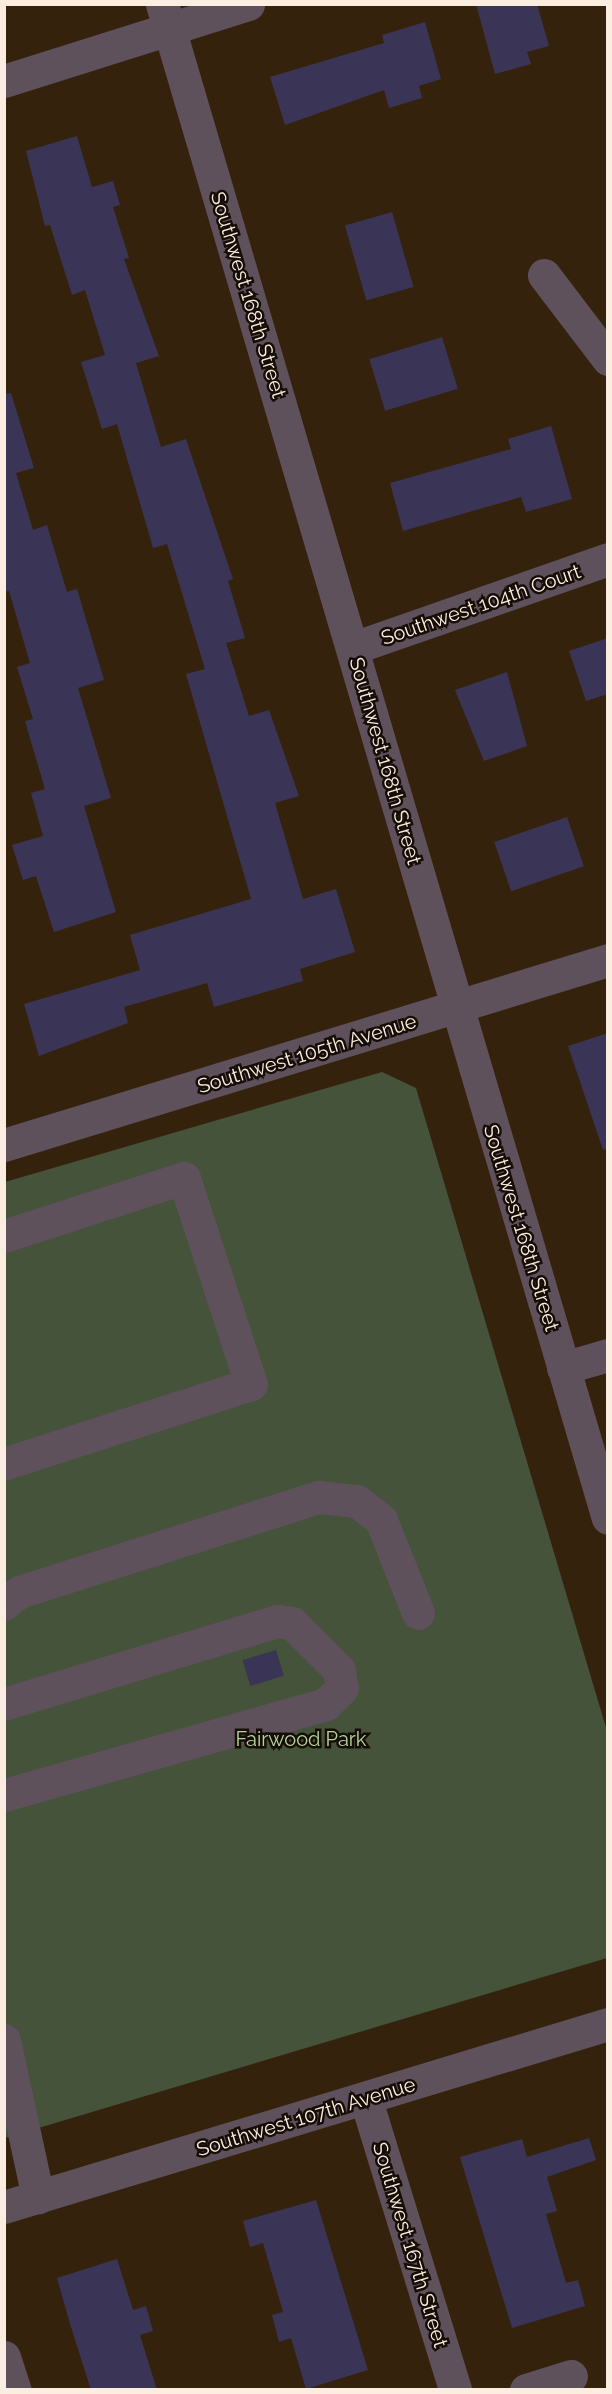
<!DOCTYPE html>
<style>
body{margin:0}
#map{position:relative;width:612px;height:2394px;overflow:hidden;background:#35220d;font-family:Raleway,sans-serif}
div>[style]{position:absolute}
.green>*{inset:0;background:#445339}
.building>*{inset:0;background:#3a3556;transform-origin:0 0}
.minor>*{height:33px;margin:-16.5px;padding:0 16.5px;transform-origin:16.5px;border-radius:16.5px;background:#5e515c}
span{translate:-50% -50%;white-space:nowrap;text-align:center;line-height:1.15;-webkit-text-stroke:5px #160d06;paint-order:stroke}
.street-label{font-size:20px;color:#fbeee1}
.park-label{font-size:20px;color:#b4d69c}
.frame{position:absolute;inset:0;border:6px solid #fbeee1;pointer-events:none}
</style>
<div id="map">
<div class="green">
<i style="clip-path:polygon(382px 1072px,416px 1088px,607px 1731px,607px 1958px,5px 2138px,5px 1182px)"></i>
</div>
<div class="building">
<i style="clip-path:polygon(476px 4px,537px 4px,549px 46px,527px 52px,531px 64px,495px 74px)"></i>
<i style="clip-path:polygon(425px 22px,441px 79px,419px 86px,422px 98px,389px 108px,384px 90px,285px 125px,270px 77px,384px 43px,382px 35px)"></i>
<i style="clip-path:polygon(77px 136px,92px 187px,113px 181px,120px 205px,113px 207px,129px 258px,124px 259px,159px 356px,136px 363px,161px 447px,186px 439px,233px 579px,228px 581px,245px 638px,226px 643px,249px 716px,269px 710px,299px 796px,275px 803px,303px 899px,336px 889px,355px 952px,300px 969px,303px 981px,214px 1007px,207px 983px,124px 1007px,128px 1023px,39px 1056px,24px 1004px,140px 970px,130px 935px,251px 899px,186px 674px,205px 669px,167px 544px,153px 548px,117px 424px,102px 429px,81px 362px,105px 355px,85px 290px,72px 295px,50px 225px,45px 226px,26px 151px)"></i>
<i style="left:392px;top:212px;width:78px;height:49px;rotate:74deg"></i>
<i style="left:442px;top:337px;width:54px;height:76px;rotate:73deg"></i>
<i style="clip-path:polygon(11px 393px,34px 468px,16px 473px,33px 530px,47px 525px,67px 592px,77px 589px,104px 680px,78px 688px,111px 798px,84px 806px,116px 912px,54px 932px,36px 876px,23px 880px,12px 845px,43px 836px,31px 793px,45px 789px,25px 721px,33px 719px,17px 667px,30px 663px,9px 591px,4px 592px,4px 394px)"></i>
<i style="clip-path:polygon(551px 426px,572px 499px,526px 512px,521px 497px,403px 531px,390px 483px,511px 449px,508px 439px)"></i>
<i style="clip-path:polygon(608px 638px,608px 694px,586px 701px,569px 651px)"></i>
<i style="clip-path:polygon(507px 672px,527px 746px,484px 761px,455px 690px)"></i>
<i style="left:567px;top:817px;width:52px;height:77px;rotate:71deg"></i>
<i style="clip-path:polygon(608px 1033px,608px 1149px,603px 1150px,568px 1046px)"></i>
<i style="left:276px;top:1650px;width:27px;height:35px;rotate:73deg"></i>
<i style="clip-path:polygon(589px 2138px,596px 2160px,547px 2177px,557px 2211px,546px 2214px,566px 2283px,578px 2280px,585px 2306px,512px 2328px,460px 2157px,522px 2139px,527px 2157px)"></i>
<i style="clip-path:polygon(316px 2200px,368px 2370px,306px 2389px,291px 2338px,279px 2342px,272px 2315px,283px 2312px,263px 2243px,250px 2247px,243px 2221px)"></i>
<i style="clip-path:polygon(117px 2259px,133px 2310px,146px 2306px,153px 2331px,140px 2335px,157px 2390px,91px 2390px,71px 2327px,57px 2278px)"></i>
</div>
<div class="minor">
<i style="left:162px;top:4px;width:1578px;rotate:73.59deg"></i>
<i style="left:4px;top:81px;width:256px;rotate:-17.5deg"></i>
<i style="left:544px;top:275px;width:106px;rotate:52.7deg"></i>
<i style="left:353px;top:648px;width:270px;rotate:-19.2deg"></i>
<i style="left:4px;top:1145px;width:632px;rotate:-17.03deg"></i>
<i style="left:4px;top:1236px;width:189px;rotate:-17.9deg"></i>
<i style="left:184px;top:1178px;width:217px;rotate:72deg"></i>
<i style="left:251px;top:1384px;width:260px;rotate:162.1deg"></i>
<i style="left:563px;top:1368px;width:47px;rotate:-16.1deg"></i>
<i style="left:4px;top:1604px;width:19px;rotate:-39deg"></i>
<i style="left:19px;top:1592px;width:314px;rotate:-17.6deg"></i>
<i style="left:318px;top:1497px;width:39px;rotate:6deg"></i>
<i style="left:357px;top:1501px;width:31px;rotate:38deg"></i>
<i style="left:381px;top:1520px;width:100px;rotate:68.3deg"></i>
<i style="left:4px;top:1704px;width:286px;rotate:-16.9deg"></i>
<i style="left:278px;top:1621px;width:14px;rotate:8deg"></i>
<i style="left:292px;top:1623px;width:66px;rotate:45deg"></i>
<i style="left:339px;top:1670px;width:18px;rotate:81deg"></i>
<i style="left:342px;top:1688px;width:23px;rotate:135deg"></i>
<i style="left:326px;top:1704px;width:335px;rotate:164.2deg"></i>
<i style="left:4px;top:2040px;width:161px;rotate:77.8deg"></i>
<i style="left:366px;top:2100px;width:303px;rotate:72.9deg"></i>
<i style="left:4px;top:2207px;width:631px;rotate:-16.86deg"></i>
<i style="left:4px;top:2357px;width:35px;rotate:72deg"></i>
<i style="left:526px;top:2390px;width:47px;rotate:-17.3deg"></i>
</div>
<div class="street-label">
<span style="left:248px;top:295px;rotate:73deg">Southwest 168th Street</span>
<span style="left:481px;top:605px;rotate:-19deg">Southwest 104th Court</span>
<span style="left:385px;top:761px;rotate:74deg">Southwest 168th Street</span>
<span style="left:307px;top:1054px;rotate:-17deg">Southwest 105th Avenue</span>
<span style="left:521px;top:1228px;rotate:73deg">Southwest 168th Street</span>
<span style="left:306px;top:2117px;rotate:-17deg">Southwest 107th Avenue</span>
<span style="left:410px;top:2245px;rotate:73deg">Southwest 167th Street</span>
</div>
<div class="park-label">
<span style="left:301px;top:1739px">Fairwood Park</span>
</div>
<div class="frame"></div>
</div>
